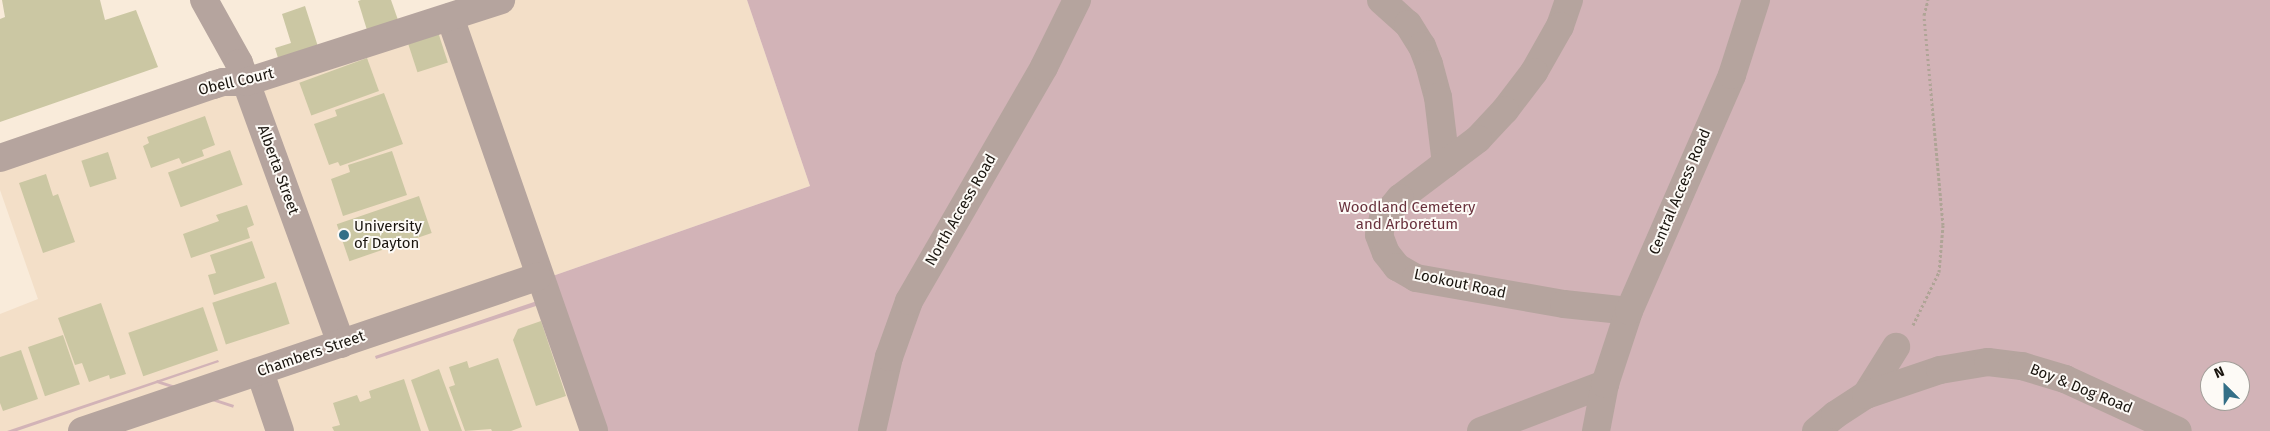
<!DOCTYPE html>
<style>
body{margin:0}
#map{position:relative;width:2270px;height:431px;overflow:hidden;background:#f9ebda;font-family:"Fira Sans",sans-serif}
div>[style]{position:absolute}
.built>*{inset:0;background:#f3dfc8}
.green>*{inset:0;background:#d2b3b7;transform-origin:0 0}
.building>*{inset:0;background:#cbc7a3;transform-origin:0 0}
.path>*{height:3px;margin-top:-1.5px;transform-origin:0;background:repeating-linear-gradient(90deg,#afa496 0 2.5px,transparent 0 5px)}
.minor>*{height:28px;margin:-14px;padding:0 14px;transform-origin:14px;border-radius:14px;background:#b5a49e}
.dots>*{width:14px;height:14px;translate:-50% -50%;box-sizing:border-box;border:2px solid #fdfaf6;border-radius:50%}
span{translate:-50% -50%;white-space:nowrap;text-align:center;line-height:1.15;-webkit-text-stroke:4px #fdfaf6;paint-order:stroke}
.street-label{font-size:15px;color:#19140e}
.park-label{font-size:15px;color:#69323d}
.poi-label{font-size:15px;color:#19140e}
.left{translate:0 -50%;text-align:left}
.north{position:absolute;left:2200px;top:361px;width:50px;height:50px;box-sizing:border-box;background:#fdfaf6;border:1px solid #a29e99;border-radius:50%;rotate:337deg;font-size:14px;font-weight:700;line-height:20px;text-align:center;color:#19140e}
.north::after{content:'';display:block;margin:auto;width:18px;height:22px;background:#346f87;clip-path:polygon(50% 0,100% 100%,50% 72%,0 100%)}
</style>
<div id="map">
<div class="built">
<i style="clip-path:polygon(501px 0,747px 0,810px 186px,544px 279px,595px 431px,0 431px,0 314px,38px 299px,0 190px,0 163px)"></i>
</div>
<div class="green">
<i style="clip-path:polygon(evenodd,747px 0,2270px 0,2270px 431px,595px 431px,544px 279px,810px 186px,747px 0,2210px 371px,2240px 371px,2240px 401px,2210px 401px,2210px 371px)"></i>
<i style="clip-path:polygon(537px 301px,539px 305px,376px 359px,375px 356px)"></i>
<i style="clip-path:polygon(218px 360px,219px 362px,17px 431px,7px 431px)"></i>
<i style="left:234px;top:405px;width:3px;height:81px;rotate:108deg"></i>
</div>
<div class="building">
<i style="clip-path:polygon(2px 0,100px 0,105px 20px,136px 10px,158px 67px,0 122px,0 19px,5px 17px)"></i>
<i style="clip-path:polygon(361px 0,391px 0,398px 20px,367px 30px,358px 1px)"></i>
<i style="clip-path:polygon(305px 6px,321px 56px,281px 68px,275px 48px,291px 43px,282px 14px)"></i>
<i style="left:438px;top:32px;width:32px;height:32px;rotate:72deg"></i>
<i style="left:367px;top:58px;width:35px;height:72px;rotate:70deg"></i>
<i style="clip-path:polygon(384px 93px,403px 144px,340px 166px,338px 162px,329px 165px,314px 124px,337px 116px,335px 110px)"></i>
<i style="clip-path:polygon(205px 116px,215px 145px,202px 150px,204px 156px,182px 164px,179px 158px,151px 168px,143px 146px,149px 143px,147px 137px)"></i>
<i style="left:230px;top:150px;width:37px;height:66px;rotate:70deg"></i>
<i style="clip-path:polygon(392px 151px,407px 195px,343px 216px,331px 179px,350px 172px,348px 165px)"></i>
<i style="left:108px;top:152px;width:28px;height:28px;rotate:72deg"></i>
<i style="clip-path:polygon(46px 174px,53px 196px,58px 194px,75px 242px,43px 253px,19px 183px)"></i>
<i style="left:419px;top:196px;width:39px;height:87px;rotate:71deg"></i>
<i style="clip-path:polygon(247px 205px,254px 225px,247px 228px,250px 238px,191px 258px,183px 234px,219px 221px,216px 215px)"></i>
<i style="clip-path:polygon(252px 241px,265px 278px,214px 295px,208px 275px,216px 273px,210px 255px)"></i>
<i style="left:276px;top:282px;width:44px;height:67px;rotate:72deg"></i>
<i style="clip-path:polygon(101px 303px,126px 374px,110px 379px,109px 375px,89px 382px,82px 363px,75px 365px,58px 318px)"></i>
<i style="left:203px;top:307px;width:46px;height:79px;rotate:71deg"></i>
<i style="clip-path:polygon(541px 321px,566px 396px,536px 406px,513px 340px,518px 329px)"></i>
<i style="left:63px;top:335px;width:52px;height:37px;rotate:71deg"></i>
<i style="clip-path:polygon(21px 350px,38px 399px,3px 411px,0 403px,0 357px)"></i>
<i style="clip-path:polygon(498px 358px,522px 427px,511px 431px,492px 431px,491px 429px,465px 431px,449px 387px,455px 385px,449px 367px,467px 361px,469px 368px)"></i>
<i style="clip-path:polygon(439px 369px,462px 431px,429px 431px,411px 380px)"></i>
<i style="clip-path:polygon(404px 379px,421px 431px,334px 431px,332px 427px,340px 425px,333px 403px,357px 395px,360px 402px,371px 398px,369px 391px)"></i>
</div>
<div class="path">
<i style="left:1913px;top:325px;width:59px;rotate:-63.9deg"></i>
<i style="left:1939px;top:272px;width:47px;rotate:-85.1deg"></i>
<i style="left:1943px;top:225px;width:211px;rotate:-95.2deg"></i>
<i style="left:1924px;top:15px;width:16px;rotate:-75deg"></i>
</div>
<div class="minor">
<i style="left:204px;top:0;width:72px;rotate:60.9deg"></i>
<i style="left:239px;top:63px;width:299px;rotate:70deg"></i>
<i style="left:1381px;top:0;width:36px;rotate:42deg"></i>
<i style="left:1408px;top:24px;width:26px;rotate:58deg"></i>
<i style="left:1422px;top:46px;width:19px;rotate:69deg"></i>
<i style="left:1429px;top:64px;width:34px;rotate:75deg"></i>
<i style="left:1438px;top:97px;width:67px;rotate:83.2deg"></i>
<i style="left:1569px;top:0;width:28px;rotate:109deg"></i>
<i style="left:1560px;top:26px;width:53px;rotate:119.5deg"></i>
<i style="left:1534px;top:72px;width:48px;rotate:127.3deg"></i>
<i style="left:1505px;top:110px;width:40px;rotate:133deg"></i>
<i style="left:1478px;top:139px;width:98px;rotate:142.9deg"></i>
<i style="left:1400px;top:198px;width:26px;rotate:130deg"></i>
<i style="left:1383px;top:218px;width:17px;rotate:103deg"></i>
<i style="left:1379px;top:235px;width:19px;rotate:69deg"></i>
<i style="left:1386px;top:253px;width:18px;rotate:52deg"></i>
<i style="left:1397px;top:267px;width:22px;rotate:30deg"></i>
<i style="left:1416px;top:278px;width:150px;rotate:10deg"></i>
<i style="left:1564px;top:304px;width:65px;rotate:6.1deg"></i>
<i style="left:450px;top:17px;width:438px;rotate:70.8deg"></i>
<i style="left:0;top:158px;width:225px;rotate:-18.9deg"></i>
<i style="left:213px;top:85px;width:10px;rotate:-17deg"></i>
<i style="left:223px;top:82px;width:23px"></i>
<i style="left:246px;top:82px;width:268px;rotate:-17.8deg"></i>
<i style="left:260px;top:372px;width:62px;rotate:71.3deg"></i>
<i style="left:1866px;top:395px;width:57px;rotate:-58deg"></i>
<i style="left:82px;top:431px;width:481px;rotate:-18.7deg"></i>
<i style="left:872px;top:431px;width:76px;rotate:-77.1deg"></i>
<i style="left:889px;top:357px;width:59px;rotate:-70.3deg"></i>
<i style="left:909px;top:301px;width:270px;rotate:-60deg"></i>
<i style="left:1044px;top:67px;width:75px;rotate:-63.8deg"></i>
<i style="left:1481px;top:431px;width:133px;rotate:-20.8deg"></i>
<i style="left:1596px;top:431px;width:48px;rotate:-79.2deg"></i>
<i style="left:1605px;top:384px;width:77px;rotate:-71.8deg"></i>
<i style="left:1629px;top:311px;width:257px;rotate:-66.4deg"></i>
<i style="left:1732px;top:75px;width:79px;rotate:-72.3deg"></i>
<i style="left:1816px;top:431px;width:25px;rotate:-40deg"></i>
<i style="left:1835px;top:415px;width:37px;rotate:-33deg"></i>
<i style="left:1866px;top:395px;width:78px;rotate:-18.7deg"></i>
<i style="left:1940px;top:370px;width:49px;rotate:-9.5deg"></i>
<i style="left:1988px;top:362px;width:34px;rotate:7deg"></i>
<i style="left:2022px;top:366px;width:45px;rotate:16.8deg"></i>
<i style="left:2065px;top:379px;width:124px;rotate:24.7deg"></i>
</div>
<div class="dots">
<i style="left:344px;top:235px;background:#346f87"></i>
</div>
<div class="street-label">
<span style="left:236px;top:82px;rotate:-13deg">Obell Court</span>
<span style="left:278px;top:170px;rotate:70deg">Alberta Street</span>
<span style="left:1680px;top:192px;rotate:-67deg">Central Access Road</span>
<span style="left:961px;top:210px;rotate:-60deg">North Access Road</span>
<span style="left:1460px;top:284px;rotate:12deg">Lookout Road</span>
<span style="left:311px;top:354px;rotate:-19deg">Chambers Street</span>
<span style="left:2081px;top:389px;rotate:22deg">Boy &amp; Dog Road</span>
</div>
<div class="park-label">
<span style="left:1407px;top:216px">Woodland Cemetery<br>and Arboretum</span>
</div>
<div class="poi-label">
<span class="left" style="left:354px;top:235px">University<br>of Dayton</span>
</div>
<div class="north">N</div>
</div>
